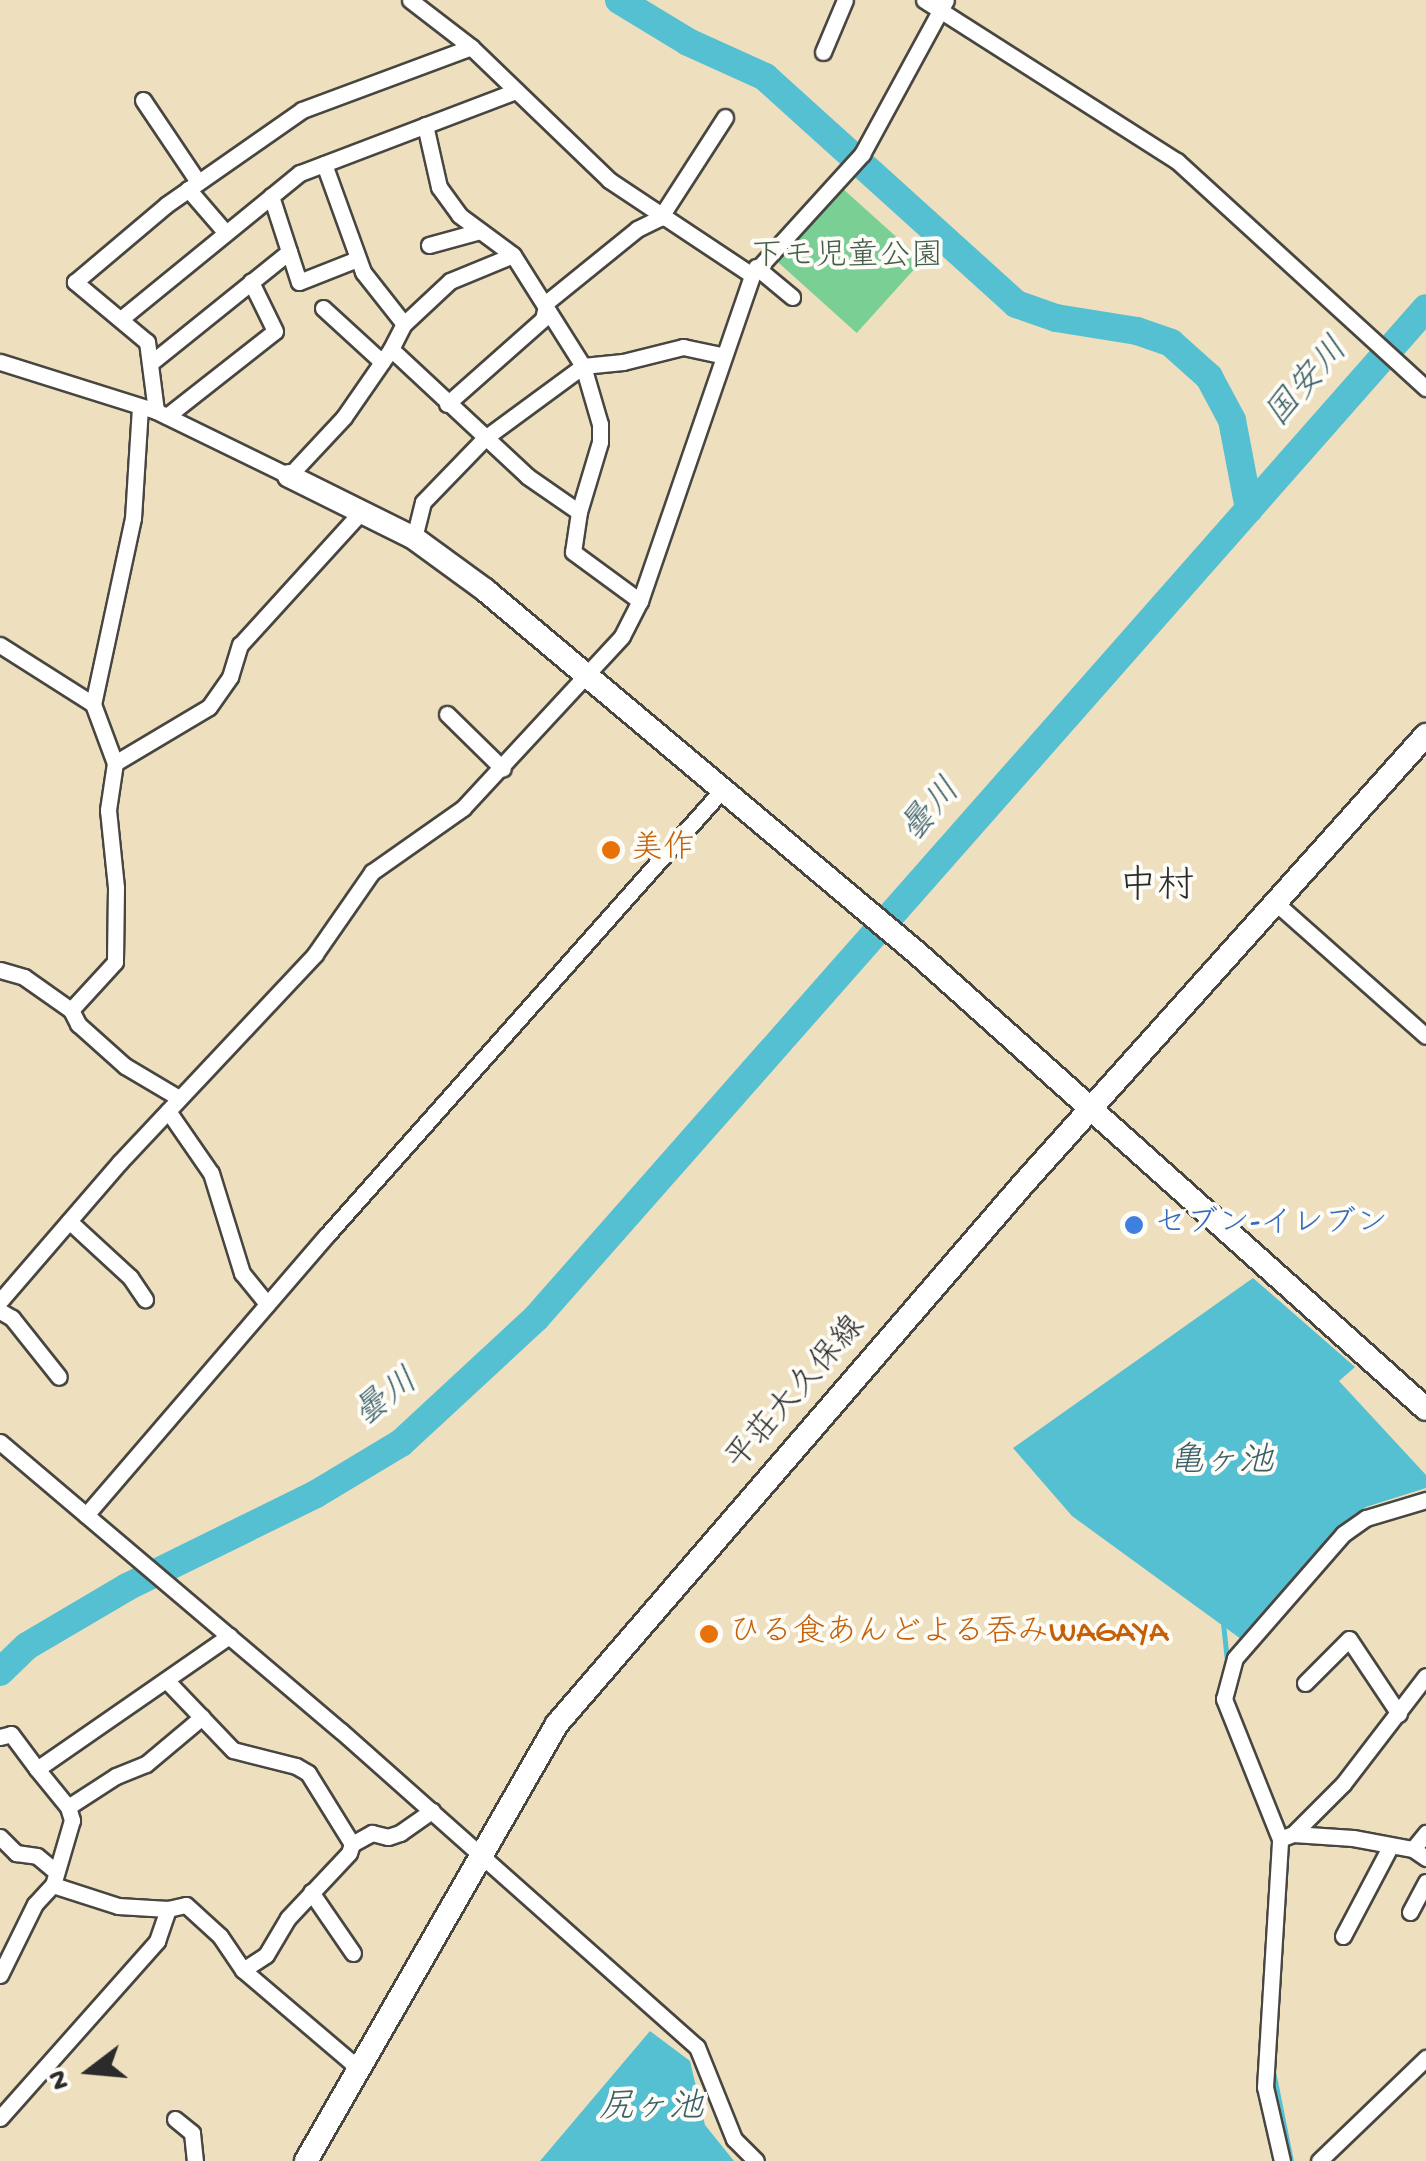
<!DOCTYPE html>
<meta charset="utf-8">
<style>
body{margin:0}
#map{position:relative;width:1426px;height:2161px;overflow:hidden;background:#eedfbe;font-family:"Gochi Hand","Klee One",sans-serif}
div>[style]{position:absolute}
.green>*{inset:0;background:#7ad094;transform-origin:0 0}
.water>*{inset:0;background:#56c0d3}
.stream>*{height:5px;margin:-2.5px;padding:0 2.5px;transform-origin:2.5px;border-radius:2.5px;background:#56c0d3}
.river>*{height:28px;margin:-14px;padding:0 14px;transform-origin:14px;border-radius:14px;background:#56c0d3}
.roads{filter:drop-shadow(2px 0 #484641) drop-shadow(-2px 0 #484641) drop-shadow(0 2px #484641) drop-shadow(0 -2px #484641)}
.street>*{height:15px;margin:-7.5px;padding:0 7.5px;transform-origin:7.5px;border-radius:7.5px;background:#fff}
.secondary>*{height:22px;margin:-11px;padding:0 11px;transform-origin:11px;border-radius:11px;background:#fff}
.dots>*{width:28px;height:28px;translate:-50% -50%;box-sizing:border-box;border:5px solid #fdfcf7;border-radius:50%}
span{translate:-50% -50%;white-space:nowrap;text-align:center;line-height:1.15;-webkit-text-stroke:8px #fdfcf7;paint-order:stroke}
.park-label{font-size:32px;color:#435d4a}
.food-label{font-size:32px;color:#c56008}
.left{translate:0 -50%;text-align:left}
.shop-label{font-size:32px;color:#366cbe}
.street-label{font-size:32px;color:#2b2b2b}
.water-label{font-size:35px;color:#3a5f66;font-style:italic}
.quarter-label{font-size:38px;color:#2b2b2b}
.north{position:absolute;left:40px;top:2021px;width:100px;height:100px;-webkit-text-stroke:8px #fdfcf7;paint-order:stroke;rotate:254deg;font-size:28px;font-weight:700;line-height:40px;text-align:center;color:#2b2b2b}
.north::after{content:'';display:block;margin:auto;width:35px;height:45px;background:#2b2b2b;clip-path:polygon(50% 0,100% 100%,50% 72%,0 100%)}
</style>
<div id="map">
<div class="green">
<i style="left:842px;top:188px;width:108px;height:98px;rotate:42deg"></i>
</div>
<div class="water">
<i style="clip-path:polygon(1253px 1278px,1355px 1367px,1339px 1381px,1426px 1475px,1426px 1488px,1366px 1507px,1336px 1532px,1241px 1639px,1072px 1516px,1013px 1448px)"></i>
<i style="clip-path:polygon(650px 2031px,690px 2061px,705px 2125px,734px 2161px,540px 2161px)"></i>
</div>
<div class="stream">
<i style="left:1223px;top:1623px;width:39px;rotate:84deg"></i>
<i style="left:1270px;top:1795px;width:39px;rotate:67deg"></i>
<i style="left:1277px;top:2005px;width:158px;rotate:-86.4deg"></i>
<i style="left:1273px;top:2071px;width:92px;rotate:78.7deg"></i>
</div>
<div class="river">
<i style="left:619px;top:0;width:81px;rotate:31.3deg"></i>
<i style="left:688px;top:42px;width:85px;rotate:24.4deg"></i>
<i style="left:765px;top:77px;width:338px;rotate:42.1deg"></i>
<i style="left:1016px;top:304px;width:42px;rotate:19.3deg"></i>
<i style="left:1056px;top:318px;width:82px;rotate:9.1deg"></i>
<i style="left:1137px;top:331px;width:36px;rotate:19deg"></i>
<i style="left:1171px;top:343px;width:51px;rotate:41.8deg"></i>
<i style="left:1209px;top:377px;width:49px;rotate:61.9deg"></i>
<i style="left:1232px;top:420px;width:91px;rotate:79.2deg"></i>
<i style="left:0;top:1672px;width:37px;rotate:-44deg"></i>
<i style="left:27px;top:1646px;width:116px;rotate:-30.5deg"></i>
<i style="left:127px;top:1587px;width:211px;rotate:-26.2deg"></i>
<i style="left:316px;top:1494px;width:99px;rotate:-31deg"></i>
<i style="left:401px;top:1443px;width:184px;rotate:-42.8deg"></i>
<i style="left:536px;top:1318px;width:1346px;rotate:-48.61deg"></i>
</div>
<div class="roads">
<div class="street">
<i style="left:410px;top:0;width:77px;rotate:37.6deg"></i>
<i style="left:471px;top:47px;width:192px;rotate:43.9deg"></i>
<i style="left:609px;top:180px;width:172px;rotate:33.6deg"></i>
<i style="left:924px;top:0;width:300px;rotate:32.5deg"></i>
<i style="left:1177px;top:161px;width:337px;rotate:42.4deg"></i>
<i style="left:823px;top:52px;width:56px;rotate:-67.1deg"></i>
<i style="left:143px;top:100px;width:99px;rotate:56.1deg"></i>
<i style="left:425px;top:125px;width:64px;rotate:77.3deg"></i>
<i style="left:439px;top:187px;width:34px;rotate:54deg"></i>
<i style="left:459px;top:215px;width:67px;rotate:36.5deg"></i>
<i style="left:513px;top:255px;width:131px;rotate:57.8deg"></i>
<i style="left:583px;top:366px;width:60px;rotate:73.7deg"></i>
<i style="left:600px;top:424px;width:18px;rotate:90deg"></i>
<i style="left:600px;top:442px;width:73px;rotate:106.7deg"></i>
<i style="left:579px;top:512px;width:40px;rotate:98.5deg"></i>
<i style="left:573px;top:552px;width:83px;rotate:36.2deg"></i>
<i style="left:324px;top:164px;width:115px;rotate:70.1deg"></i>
<i style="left:363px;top:272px;width:66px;rotate:51.7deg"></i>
<i style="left:188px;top:189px;width:58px;rotate:49.2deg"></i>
<i style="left:271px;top:196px;width:90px;rotate:72deg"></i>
<i style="left:299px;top:282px;width:62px;rotate:-21.6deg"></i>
<i style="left:429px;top:245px;width:53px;rotate:-15.4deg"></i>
<i style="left:756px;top:267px;width:47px;rotate:39.8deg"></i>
<i style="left:323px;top:308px;width:80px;rotate:42.5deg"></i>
<i style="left:122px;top:318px;width:230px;rotate:-39.2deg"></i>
<i style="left:300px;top:173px;width:231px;rotate:-20.8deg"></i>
<i style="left:391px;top:349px;width:28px;rotate:-63deg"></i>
<i style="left:404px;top:324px;width:63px;rotate:-43.1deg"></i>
<i style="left:450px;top:281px;width:68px;rotate:-22.4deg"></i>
<i style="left:0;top:362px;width:164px;rotate:17.4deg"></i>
<i style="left:156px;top:411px;width:148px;rotate:26deg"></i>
<i style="left:289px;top:476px;width:81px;rotate:-47deg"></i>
<i style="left:344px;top:417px;width:83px;rotate:-55.3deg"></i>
<i style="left:391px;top:349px;width:186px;rotate:43deg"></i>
<i style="left:527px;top:476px;width:63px;rotate:34.7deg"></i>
<i style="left:152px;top:362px;width:176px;rotate:-38.8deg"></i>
<i style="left:447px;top:404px;width:128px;rotate:-41.5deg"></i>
<i style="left:543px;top:319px;width:17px;rotate:-77deg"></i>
<i style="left:547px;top:302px;width:116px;rotate:-39deg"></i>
<i style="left:637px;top:229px;width:25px;rotate:-26deg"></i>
<i style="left:660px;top:218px;width:120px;rotate:-57.2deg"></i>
<i style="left:140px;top:407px;width:111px;rotate:93.6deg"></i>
<i style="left:133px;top:518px;width:190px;rotate:102.1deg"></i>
<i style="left:93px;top:704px;width:63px;rotate:69.6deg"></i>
<i style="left:115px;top:763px;width:48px;rotate:98.5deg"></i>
<i style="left:108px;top:810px;width:78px;rotate:84.1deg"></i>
<i style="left:116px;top:888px;width:74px;rotate:90.8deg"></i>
<i style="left:115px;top:962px;width:65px;rotate:132.5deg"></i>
<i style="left:71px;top:1010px;width:16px;rotate:63deg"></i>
<i style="left:78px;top:1024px;width:63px;rotate:41.8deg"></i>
<i style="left:125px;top:1066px;width:63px;rotate:30.7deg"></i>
<i style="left:156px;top:411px;width:70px;rotate:-97.4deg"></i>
<i style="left:147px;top:342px;width:94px;rotate:-140.2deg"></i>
<i style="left:75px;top:282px;width:119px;rotate:-40.2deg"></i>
<i style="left:166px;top:205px;width:166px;rotate:-34.9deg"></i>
<i style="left:302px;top:110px;width:180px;rotate:-20.4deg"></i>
<i style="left:167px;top:416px;width:137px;rotate:-38.2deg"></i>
<i style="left:275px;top:331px;width:55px;rotate:-116.1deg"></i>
<i style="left:414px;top:538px;width:37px;rotate:-76deg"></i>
<i style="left:423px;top:502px;width:89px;rotate:-45.9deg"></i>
<i style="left:485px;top:438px;width:122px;rotate:-36.3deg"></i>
<i style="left:583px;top:366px;width:40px;rotate:-5.7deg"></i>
<i style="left:623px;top:362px;width:62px;rotate:-14deg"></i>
<i style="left:683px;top:347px;width:39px;rotate:12deg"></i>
<i style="left:0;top:645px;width:110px;rotate:32.4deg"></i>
<i style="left:447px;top:714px;width:78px;rotate:44.5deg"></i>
<i style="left:115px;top:763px;width:109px;rotate:-30.8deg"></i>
<i style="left:209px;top:707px;width:37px;rotate:-55deg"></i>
<i style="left:230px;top:677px;width:34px;rotate:-73deg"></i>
<i style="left:240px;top:645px;width:178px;rotate:-47.7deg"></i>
<i style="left:1276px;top:903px;width:200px;rotate:41.6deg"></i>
<i style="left:0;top:970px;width:25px;rotate:16deg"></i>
<i style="left:24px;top:977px;width:57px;rotate:35.1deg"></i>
<i style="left:168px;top:1111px;width:75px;rotate:55.3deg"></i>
<i style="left:211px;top:1173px;width:105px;rotate:72.8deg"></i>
<i style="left:242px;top:1273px;width:40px;rotate:51deg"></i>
<i style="left:69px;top:1221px;width:83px;rotate:42.6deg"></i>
<i style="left:130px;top:1277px;width:27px;rotate:56deg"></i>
<i style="left:0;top:1301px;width:184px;rotate:-49.2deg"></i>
<i style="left:120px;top:1162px;width:285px;rotate:-46.8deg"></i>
<i style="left:315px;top:954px;width:100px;rotate:-55.2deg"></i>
<i style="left:372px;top:872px;width:111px;rotate:-35.1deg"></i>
<i style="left:463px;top:808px;width:234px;rotate:-47.2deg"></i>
<i style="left:622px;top:636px;width:39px;rotate:-63deg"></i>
<i style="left:640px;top:601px;width:345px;rotate:-71deg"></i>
<i style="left:752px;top:275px;width:164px;rotate:-47.7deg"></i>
<i style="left:862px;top:154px;width:175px;rotate:-61.4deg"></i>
<i style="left:0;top:1311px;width:14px;rotate:30deg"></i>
<i style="left:12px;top:1318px;width:75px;rotate:51.5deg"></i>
<i style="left:0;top:1442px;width:447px;rotate:40.3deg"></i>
<i style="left:341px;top:1731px;width:476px;rotate:41.6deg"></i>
<i style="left:697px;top:2047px;width:99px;rotate:68.1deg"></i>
<i style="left:734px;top:2139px;width:31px;rotate:45deg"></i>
<i style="left:86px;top:1515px;width:369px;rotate:-49.3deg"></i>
<i style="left:327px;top:1235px;width:596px;rotate:-48.4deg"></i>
<i style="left:166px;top:1680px;width:97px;rotate:46.3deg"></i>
<i style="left:233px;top:1750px;width:65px;rotate:14.3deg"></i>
<i style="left:296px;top:1766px;width:14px;rotate:30deg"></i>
<i style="left:308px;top:1773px;width:84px;rotate:58.2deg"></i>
<i style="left:1305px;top:1683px;width:62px;rotate:-45deg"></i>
<i style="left:1349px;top:1639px;width:90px;rotate:56.3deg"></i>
<i style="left:0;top:1737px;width:11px;rotate:-15deg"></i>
<i style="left:11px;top:1734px;width:44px;rotate:53.4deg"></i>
<i style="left:37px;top:1769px;width:234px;rotate:-34.7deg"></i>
<i style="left:37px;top:1769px;width:49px;rotate:50.8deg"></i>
<i style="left:68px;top:1807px;width:14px;rotate:73deg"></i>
<i style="left:72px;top:1820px;width:68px;rotate:106.3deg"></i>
<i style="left:68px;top:1807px;width:57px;rotate:-32.9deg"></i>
<i style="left:116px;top:1776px;width:32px;rotate:-22deg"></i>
<i style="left:146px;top:1764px;width:73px;rotate:-40deg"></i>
<i style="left:1293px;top:1834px;width:60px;rotate:3.8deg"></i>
<i style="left:1353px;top:1838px;width:61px;rotate:10.4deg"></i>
<i style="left:1413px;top:1849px;width:16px;rotate:35deg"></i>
<i style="left:0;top:1837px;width:23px;rotate:45deg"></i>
<i style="left:16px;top:1853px;width:21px;rotate:8deg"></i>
<i style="left:37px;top:1856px;width:25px;rotate:40deg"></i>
<i style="left:1280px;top:1839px;width:14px;rotate:-21deg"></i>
<i style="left:1293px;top:1834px;width:71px;rotate:-45deg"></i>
<i style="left:1343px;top:1784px;width:136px;rotate:-52.5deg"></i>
<i style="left:1413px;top:1849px;width:21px;rotate:-51deg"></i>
<i style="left:311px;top:1892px;width:74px;rotate:55.5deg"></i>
<i style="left:1410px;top:1912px;width:34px;rotate:-62deg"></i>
<i style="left:1343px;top:1936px;width:101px;rotate:-62.2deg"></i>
<i style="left:243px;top:1970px;width:27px;rotate:-33deg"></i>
<i style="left:266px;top:1955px;width:43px;rotate:-59.3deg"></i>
<i style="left:288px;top:1918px;width:89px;rotate:-46.8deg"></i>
<i style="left:349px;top:1853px;width:9px;rotate:-72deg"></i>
<i style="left:352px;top:1844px;width:23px;rotate:-29deg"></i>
<i style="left:372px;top:1833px;width:16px;rotate:14deg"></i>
<i style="left:388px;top:1837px;width:13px;rotate:-18deg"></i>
<i style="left:400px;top:1833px;width:39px;rotate:-35deg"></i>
<i style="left:0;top:1975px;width:79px;rotate:-63.8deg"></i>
<i style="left:35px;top:1904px;width:26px;rotate:-47deg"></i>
<i style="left:53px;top:1885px;width:68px;rotate:17.9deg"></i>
<i style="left:118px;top:1906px;width:50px;rotate:3.4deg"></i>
<i style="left:168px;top:1909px;width:18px;rotate:-13deg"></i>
<i style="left:186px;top:1905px;width:46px;rotate:42.4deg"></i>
<i style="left:220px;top:1936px;width:41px;rotate:55.9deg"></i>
<i style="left:243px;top:1970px;width:151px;rotate:40.4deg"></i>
<i style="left:0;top:2118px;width:237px;rotate:-48.4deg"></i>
<i style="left:157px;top:1941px;width:34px;rotate:-71deg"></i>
<i style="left:175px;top:2119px;width:22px;rotate:39deg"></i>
<i style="left:192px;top:2133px;width:28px;rotate:84deg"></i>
<i style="left:1282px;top:2161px;width:76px;rotate:-102.9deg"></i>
<i style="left:1265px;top:2087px;width:248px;rotate:-86.5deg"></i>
<i style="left:1280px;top:1839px;width:151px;rotate:-111.8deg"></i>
<i style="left:1224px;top:1699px;width:42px;rotate:-75deg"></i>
<i style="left:1235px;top:1658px;width:164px;rotate:-48.9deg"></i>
<i style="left:1343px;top:1534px;width:28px;rotate:-35deg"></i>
<i style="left:1366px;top:1518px;width:63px;rotate:-16.7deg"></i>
<i style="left:1319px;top:2161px;width:149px;rotate:-43.9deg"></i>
</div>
<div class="secondary">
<i style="left:289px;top:476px;width:140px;rotate:26.4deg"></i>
<i style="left:414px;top:538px;width:88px;rotate:36.2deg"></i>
<i style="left:485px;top:590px;width:564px;rotate:40.04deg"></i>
<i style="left:917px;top:953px;width:683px;rotate:41.86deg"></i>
<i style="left:306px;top:2161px;width:504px;rotate:-60.13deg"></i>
<i style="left:557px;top:1724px;width:715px;rotate:-49.2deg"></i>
<i style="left:1024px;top:1183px;width:602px;rotate:-48.1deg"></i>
</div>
</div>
<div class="dots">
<i style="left:611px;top:850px;background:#e8710a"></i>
<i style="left:1134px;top:1225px;background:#3f7fe0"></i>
<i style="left:709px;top:1634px;background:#e8710a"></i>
</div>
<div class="park-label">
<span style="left:847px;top:258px">下モ児童公園</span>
</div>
<div class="food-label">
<span class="left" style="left:631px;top:850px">美作</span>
<span class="left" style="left:729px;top:1634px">ひる食あんどよる吞みWAGAYA</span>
</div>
<div class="shop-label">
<span class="left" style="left:1154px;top:1225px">セブン-イレブン</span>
</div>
<div class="street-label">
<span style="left:797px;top:1394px;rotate:-49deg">平荘大久保線</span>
</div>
<div class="water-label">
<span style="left:1309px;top:384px;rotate:-49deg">国安川</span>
<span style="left:933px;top:812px;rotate:-49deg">曇川</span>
<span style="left:388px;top:1400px;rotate:-38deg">曇川</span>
<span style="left:1221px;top:1464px">亀ヶ池</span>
<span style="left:651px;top:2110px">尻ヶ池</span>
</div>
<div class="quarter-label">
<span style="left:1157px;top:890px">中村</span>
</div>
<div class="north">N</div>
</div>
